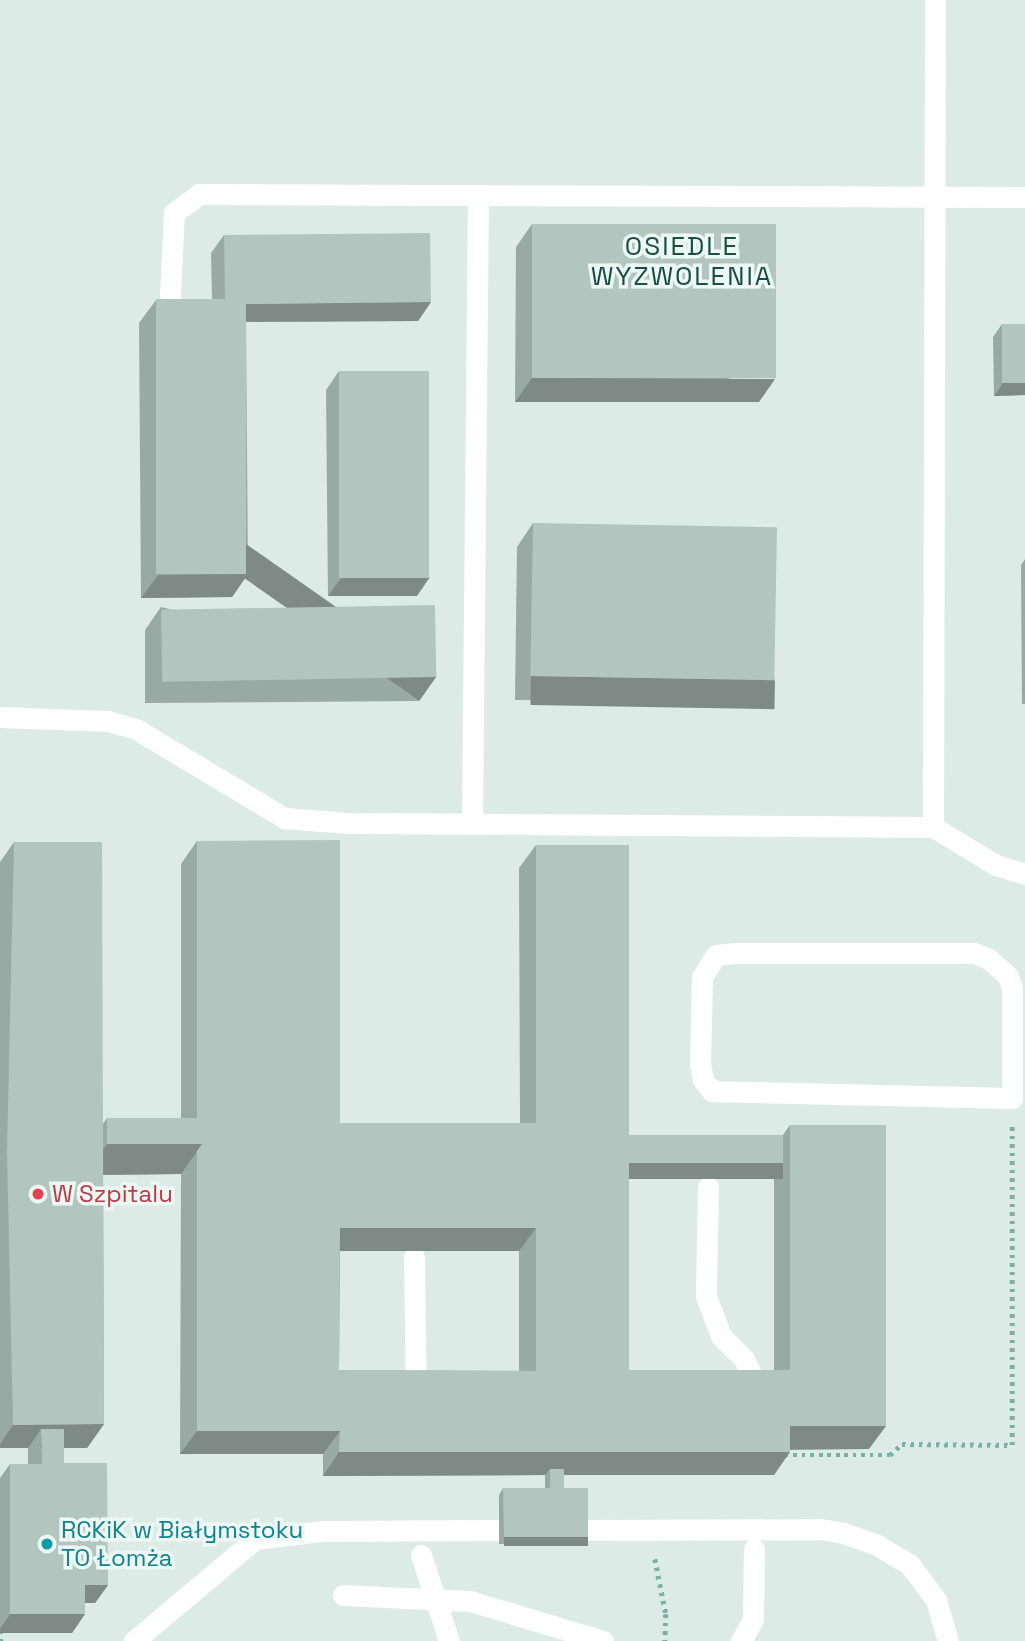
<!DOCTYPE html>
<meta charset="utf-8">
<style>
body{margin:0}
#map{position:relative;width:1025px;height:1641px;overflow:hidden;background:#dcebe5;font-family:"Space Grotesk",sans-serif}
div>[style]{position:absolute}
.path>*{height:4.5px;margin-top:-2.25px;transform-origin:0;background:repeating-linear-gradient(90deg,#79b2a3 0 3.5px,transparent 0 8.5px)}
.service>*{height:21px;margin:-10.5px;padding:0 10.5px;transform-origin:10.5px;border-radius:10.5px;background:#fff}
.wall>*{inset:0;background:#99a9a3}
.shaded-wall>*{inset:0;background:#7d8a85;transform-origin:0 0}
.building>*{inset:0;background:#b2c5be;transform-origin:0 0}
.dots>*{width:19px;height:19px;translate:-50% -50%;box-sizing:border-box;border:4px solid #edf7f3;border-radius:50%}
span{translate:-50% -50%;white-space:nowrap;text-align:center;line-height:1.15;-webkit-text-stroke:7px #edf7f3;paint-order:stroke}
.health-label{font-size:24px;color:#be3a42}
.left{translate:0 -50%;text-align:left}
.culture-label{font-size:24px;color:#0d838f}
.neighbourhood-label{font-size:26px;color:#174f44;letter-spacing:2px}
</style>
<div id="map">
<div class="path">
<i style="left:785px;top:1455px;width:105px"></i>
<i style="left:890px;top:1455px;width:16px;rotate:-43deg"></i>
<i style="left:902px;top:1444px;width:110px;rotate:0.5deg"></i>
<i style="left:1012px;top:1445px;width:320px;rotate:-90deg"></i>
<i style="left:655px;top:1559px;width:56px;rotate:78.7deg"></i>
<i style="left:666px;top:1614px;width:27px;rotate:92deg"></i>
<i style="left:0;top:1622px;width:19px;rotate:87deg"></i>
</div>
<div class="service">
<i style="left:170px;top:295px;width:82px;rotate:-87.2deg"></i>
<i style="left:174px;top:213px;width:31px;rotate:-37deg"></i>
<i style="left:199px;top:194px;width:826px;rotate:0.21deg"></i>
<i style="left:0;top:717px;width:108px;rotate:2.1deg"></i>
<i style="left:108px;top:721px;width:29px;rotate:16deg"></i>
<i style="left:136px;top:729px;width:173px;rotate:31deg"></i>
<i style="left:284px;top:818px;width:64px;rotate:4.5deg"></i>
<i style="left:348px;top:823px;width:585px;rotate:0.39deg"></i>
<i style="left:933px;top:827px;width:74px;rotate:31.1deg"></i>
<i style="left:996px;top:865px;width:30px;rotate:17deg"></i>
<i style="left:472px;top:821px;width:626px;rotate:-89.45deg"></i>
<i style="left:933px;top:827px;width:827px;rotate:-89.86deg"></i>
<i style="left:736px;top:953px;width:238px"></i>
<i style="left:974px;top:953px;width:16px;rotate:22deg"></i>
<i style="left:989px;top:959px;width:25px;rotate:42deg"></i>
<i style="left:1008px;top:976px;width:13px;rotate:72deg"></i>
<i style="left:1012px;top:988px;width:110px;rotate:90deg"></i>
<i style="left:1012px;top:1098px;width:300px;rotate:-178.7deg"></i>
<i style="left:712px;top:1091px;width:14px;rotate:-129deg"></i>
<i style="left:703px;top:1080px;width:16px;rotate:-101deg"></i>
<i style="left:700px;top:1064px;width:87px;rotate:-88.7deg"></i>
<i style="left:702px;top:977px;width:26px;rotate:-58deg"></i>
<i style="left:716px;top:955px;width:20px;rotate:-6deg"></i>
<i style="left:708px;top:1187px;width:109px;rotate:91.1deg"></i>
<i style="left:706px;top:1296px;width:43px;rotate:69.4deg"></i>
<i style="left:721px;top:1336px;width:33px;rotate:45deg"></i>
<i style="left:744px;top:1359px;width:19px;rotate:65deg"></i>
<i style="left:752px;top:1376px;width:17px;rotate:87deg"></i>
<i style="left:414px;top:1257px;width:137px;rotate:89.2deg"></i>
<i style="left:583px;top:1530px;width:238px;rotate:-0.2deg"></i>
<i style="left:821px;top:1529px;width:22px;rotate:10deg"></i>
<i style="left:843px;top:1533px;width:36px;rotate:19deg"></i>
<i style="left:877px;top:1545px;width:39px;rotate:31deg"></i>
<i style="left:910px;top:1565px;width:44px;rotate:53.4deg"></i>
<i style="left:936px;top:1600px;width:43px;rotate:73.7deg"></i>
<i style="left:421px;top:1555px;width:90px;rotate:72deg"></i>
<i style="left:343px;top:1595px;width:127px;rotate:2.7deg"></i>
<i style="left:470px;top:1601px;width:139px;rotate:16.7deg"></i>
<i style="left:134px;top:1641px;width:158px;rotate:-40.1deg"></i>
<i style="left:255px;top:1539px;width:67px;rotate:-6.8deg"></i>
<i style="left:322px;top:1531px;width:177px;rotate:-0.3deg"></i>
<i style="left:741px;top:1641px;width:25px;rotate:-61deg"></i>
<i style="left:753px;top:1619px;width:70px;rotate:-89.2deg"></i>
</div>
<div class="wall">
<i style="clip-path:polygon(532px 224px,759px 402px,515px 402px,516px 247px)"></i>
<i style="clip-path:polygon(224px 235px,431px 302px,418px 321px,246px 322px,248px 574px,232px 597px,141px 598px,139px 323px,156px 300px,212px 299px,211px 253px)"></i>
<i style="clip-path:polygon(1002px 324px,1025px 324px,1025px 395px,994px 396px,993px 337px)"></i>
<i style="clip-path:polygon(339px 371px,417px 596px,328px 596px,326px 390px)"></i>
<i style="clip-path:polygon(533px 523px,775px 679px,759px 703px,515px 700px,517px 547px)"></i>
<i style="clip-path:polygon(1025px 559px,1025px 704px,1022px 704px,1021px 565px)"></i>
<i style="clip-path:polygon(161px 607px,436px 677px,419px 701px,145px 703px,145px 630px)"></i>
<i style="clip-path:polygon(evenodd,197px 841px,340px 1123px,520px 1123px,519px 868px,536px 845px,629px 1135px,783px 1135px,790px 1125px,869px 1449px,790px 1449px,774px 1475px,564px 1475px,564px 1488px,588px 1537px,583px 1544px,499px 1544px,499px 1495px,503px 1488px,545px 1488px,545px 1475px,323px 1476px,323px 1454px,180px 1454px,181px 1174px,103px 1175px,104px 1424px,87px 1448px,64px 1448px,64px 1463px,108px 1585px,95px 1603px,85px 1603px,85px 1614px,72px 1633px,0 1633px,0 1478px,10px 1464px,28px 1464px,28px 1448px,0 1448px,0 862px,14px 842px,103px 1124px,107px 1118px,181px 1118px,181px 864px,197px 841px,629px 1176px,774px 1176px,774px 1370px,629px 1370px,629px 1176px,197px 841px,340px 1251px,519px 1251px,519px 1371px,339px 1370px,340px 1251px)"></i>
</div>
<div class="shaded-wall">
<i style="clip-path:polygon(431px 302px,418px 321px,212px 322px,225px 304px)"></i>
<i style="clip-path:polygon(532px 378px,775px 379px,759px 402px,515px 402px)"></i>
<i style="clip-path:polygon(1003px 383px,1025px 383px,1025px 395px,994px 396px)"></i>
<i style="clip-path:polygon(248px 574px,232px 597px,141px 598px,158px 575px)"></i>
<i style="clip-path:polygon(430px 577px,417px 596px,328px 596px,341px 578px)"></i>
<i style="left:531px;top:676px;width:244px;height:29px;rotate:1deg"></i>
<i style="left:436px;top:677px;width:29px;height:274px;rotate:125deg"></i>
<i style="clip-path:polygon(107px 1144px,202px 1144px,181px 1174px,86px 1175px)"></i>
<i style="left:622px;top:1163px;width:161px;height:16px"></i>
<i style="clip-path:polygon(340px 1228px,536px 1228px,519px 1251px,324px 1251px)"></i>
<i style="clip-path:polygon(104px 1424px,87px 1448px,41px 1448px,41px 1429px,28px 1448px,0 1448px,0 1444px,13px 1425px)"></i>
<i style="clip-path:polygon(790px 1426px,886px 1426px,869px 1449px,774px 1450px)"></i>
<i style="clip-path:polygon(197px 1431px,340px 1431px,323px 1454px,180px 1454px)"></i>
<i style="clip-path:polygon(339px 1452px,790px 1452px,774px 1475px,550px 1475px,550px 1469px,545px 1475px,323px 1476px)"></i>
<i style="left:504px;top:1537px;width:84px;height:9px"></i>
<i style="clip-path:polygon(85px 1585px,108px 1585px,95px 1603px,72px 1603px)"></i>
<i style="clip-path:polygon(10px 1614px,85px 1614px,72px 1633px,0 1633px,0 1629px)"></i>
</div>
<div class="building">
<i style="left:532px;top:224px;width:244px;height:154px"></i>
<i style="clip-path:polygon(430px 233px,431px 302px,246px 304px,246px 299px,225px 299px,224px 235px)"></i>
<i style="left:246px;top:299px;width:275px;height:90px;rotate:90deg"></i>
<i style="left:1002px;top:324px;width:23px;height:59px"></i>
<i style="left:339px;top:371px;width:90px;height:207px"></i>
<i style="left:533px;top:523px;width:244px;height:153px;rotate:1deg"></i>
<i style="left:435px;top:605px;width:72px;height:274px;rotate:89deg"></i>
<i style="clip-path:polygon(evenodd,340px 840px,340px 1123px,536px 1123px,536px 845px,629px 845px,629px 1370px,790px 1370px,790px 1125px,886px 1125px,886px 1426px,790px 1426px,790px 1452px,339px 1452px,340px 1431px,197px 1431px,197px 1151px,202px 1144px,202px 1118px,197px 1118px,197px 841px,340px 840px,340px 1228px,536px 1228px,536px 1371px,339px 1370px,340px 1228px)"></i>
<i style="clip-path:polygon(14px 842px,102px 842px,104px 1424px,13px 1425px,7px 1151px)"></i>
<i style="left:107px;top:1118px;width:95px;height:26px"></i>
<i style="left:629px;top:1135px;width:154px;height:28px"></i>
<i style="clip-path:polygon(41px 1429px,64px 1429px,64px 1463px,107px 1463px,108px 1585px,85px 1585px,85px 1614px,10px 1614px,10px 1464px,42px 1464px)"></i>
<i style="clip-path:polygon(550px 1469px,564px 1469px,564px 1488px,588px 1488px,588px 1537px,504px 1537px,503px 1488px,550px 1488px)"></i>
</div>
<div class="dots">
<i style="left:38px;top:1194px;background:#e0444e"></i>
<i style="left:47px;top:1544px;background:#0f9aa8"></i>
</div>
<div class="health-label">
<span class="left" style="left:52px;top:1194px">W Szpitalu</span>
</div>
<div class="culture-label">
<span class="left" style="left:61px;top:1544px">RCKiK w Białymstoku<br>TO Łomża</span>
</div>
<div class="neighbourhood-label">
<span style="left:682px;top:262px">OSIEDLE<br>WYZWOLENIA</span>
</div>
</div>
